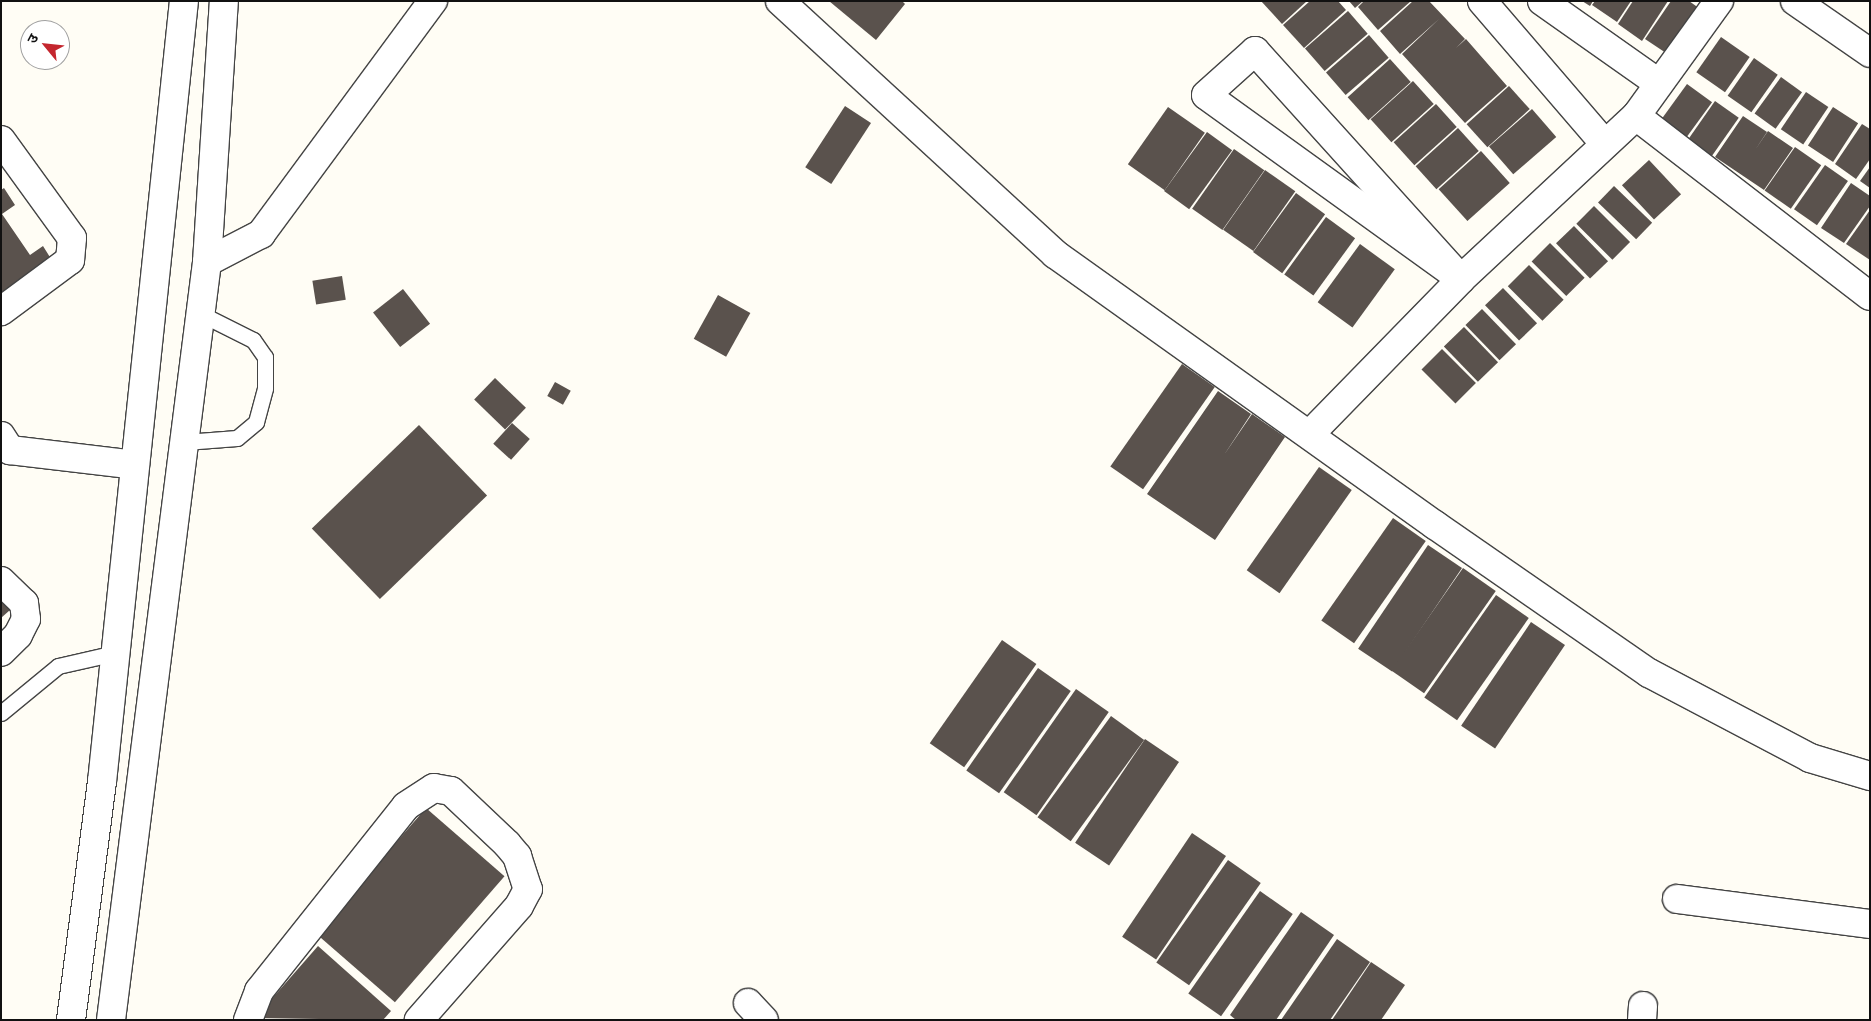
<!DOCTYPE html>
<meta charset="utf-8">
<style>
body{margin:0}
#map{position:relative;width:1871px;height:1021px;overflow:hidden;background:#fffdf5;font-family:"Crimson Pro","Noto Sans Devanagari",serif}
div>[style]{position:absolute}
.building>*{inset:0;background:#5a524d;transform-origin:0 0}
.roads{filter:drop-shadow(1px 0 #444) drop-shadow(-1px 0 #444) drop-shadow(0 1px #444) drop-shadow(0 -1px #444)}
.service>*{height:15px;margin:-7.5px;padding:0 7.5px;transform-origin:7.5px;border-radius:7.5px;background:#fff}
.minor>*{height:28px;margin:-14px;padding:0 14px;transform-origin:14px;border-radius:14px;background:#fff}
.tertiary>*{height:28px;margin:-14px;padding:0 14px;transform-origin:14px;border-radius:14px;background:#fff}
span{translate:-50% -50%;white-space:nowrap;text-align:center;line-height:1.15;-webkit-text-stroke:5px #fff;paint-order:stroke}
.frame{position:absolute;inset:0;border:2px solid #111;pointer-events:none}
.north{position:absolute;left:20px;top:20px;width:50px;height:50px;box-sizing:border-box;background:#fff;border:1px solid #a0a0a0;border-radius:50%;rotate:298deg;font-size:14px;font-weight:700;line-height:20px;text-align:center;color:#111}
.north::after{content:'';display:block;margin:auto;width:18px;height:22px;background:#c4262e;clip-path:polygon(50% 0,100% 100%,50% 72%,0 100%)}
</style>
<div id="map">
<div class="building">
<i style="clip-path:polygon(829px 1px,902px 1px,905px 4px,876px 40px)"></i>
<i style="clip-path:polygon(1261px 1px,1307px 1px,1282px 24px)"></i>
<i style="clip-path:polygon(1310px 1px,1338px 1px,1346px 10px,1304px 48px,1283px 25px)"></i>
<i style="clip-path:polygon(1349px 1px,1363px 1px,1355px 8px)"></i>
<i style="clip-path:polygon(1364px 1px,1411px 1px,1378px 30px,1358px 7px)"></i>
<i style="clip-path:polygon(1413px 1px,1429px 1px,1465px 39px,1456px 48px,1466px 39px,1507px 86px,1465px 123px,1402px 54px,1439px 19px,1400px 54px,1380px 31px)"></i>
<i style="clip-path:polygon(1582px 1px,1593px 1px,1590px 6px)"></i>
<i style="clip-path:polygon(1595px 1px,1631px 1px,1617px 22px,1592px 5px)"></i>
<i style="clip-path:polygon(1633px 1px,1668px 1px,1642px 41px,1618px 24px)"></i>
<i style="clip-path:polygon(1671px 1px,1689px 1px,1703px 11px,1672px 57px,1645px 39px)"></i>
<i style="left:1348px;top:11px;width:30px;height:57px;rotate:49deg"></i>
<i style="left:1369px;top:35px;width:30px;height:57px;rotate:49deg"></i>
<i style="left:1721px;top:37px;width:35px;height:43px;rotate:35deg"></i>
<i style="left:1754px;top:58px;width:29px;height:46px;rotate:35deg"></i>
<i style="left:1390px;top:59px;width:31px;height:57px;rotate:48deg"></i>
<i style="left:1781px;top:77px;width:26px;height:45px;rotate:36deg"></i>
<i style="left:1413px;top:81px;width:31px;height:57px;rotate:48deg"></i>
<i style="left:1687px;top:84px;width:31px;height:49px;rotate:36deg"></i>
<i style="left:1509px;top:86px;width:31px;height:57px;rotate:48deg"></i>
<i style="left:1806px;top:92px;width:27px;height:45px;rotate:34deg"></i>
<i style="left:1715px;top:101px;width:29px;height:49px;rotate:35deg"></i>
<i style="left:1436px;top:104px;width:31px;height:57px;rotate:48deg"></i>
<i style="left:845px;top:106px;width:31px;height:73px;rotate:33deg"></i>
<i style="left:1168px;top:107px;width:45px;height:70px;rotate:35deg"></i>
<i style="left:1833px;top:107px;width:30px;height:46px;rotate:33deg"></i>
<i style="left:1532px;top:109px;width:37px;height:57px;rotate:49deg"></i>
<i style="clip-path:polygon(1743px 116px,1767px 132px,1755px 150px,1768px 131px,1793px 148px,1764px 190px,1715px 157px)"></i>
<i style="clip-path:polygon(1862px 124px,1870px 129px,1870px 159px,1856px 179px,1835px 164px)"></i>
<i style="left:1458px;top:128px;width:31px;height:57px;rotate:48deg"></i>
<i style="left:1207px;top:132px;width:31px;height:73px;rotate:36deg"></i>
<i style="left:1795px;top:147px;width:32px;height:53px;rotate:35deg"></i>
<i style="left:1234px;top:149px;width:37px;height:73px;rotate:35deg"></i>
<i style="left:1481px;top:151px;width:43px;height:57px;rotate:48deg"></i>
<i style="left:1649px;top:160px;width:47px;height:37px;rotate:47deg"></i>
<i style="left:1825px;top:165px;width:28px;height:54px;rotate:35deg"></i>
<i style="clip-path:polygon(1870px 167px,1870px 188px,1860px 181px)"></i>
<i style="left:1265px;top:170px;width:37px;height:73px;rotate:35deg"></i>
<i style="clip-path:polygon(1851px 183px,1870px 196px,1870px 206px,1844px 243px,1821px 228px)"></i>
<i style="left:1614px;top:186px;width:53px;height:23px;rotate:44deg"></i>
<i style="clip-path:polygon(4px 188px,15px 205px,2px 214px,30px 255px,43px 246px,53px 262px,1px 297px,1px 190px)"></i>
<i style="left:1296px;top:193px;width:36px;height:73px;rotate:36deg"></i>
<i style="left:1594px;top:206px;width:51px;height:25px;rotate:45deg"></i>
<i style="clip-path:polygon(1870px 210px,1870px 260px,1846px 244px)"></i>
<i style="left:1326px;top:217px;width:36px;height:71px;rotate:36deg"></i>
<i style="left:1574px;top:226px;width:49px;height:25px;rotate:46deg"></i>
<i style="left:1550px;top:243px;width:49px;height:26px;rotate:45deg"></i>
<i style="left:1360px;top:244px;width:43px;height:72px;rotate:36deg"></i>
<i style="left:1529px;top:265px;width:49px;height:30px;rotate:45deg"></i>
<i style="left:342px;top:276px;width:24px;height:30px;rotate:81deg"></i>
<i style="left:1503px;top:288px;width:49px;height:25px;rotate:46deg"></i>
<i style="left:403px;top:289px;width:44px;height:38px;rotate:52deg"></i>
<i style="left:718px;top:295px;width:37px;height:50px;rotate:29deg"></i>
<i style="left:1482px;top:309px;width:49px;height:23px;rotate:46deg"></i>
<i style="left:1464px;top:327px;width:49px;height:28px;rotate:46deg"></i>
<i style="left:1442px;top:349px;width:48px;height:29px;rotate:45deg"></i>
<i style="left:1182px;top:364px;width:40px;height:125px;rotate:35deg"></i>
<i style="left:495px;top:378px;width:43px;height:30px;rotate:44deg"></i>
<i style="left:555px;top:382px;width:18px;height:16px;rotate:29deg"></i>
<i style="clip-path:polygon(1218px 391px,1251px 414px,1224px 455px,1252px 414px,1285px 437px,1215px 540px,1147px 494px)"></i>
<i style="left:512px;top:423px;width:24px;height:28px;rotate:42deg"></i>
<i style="left:419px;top:425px;width:98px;height:149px;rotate:46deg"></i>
<i style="left:1319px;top:467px;width:40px;height:126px;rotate:35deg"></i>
<i style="left:1393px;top:518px;width:40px;height:125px;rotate:35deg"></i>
<i style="left:1428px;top:545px;width:41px;height:125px;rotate:34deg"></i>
<i style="left:1463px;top:568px;width:40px;height:125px;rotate:35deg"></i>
<i style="left:1496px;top:595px;width:40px;height:125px;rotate:35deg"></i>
<i style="clip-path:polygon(1px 601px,10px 610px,1px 618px)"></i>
<i style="left:1531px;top:622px;width:41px;height:125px;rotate:34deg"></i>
<i style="left:1002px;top:640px;width:42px;height:126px;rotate:35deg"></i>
<i style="left:1038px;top:668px;width:40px;height:125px;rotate:35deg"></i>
<i style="left:1076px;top:689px;width:40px;height:126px;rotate:35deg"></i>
<i style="left:1111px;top:716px;width:41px;height:125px;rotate:36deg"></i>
<i style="left:1145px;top:739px;width:41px;height:125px;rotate:34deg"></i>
<i style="left:426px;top:808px;width:104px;height:167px;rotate:41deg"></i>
<i style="left:1192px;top:833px;width:41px;height:125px;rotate:34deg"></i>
<i style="left:1228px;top:860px;width:40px;height:125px;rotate:35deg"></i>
<i style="left:1260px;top:891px;width:40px;height:125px;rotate:35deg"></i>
<i style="clip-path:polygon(1301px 912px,1334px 935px,1276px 1020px,1236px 1020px,1230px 1015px)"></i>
<i style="clip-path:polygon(1337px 939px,1370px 962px,1330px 1020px,1281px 1020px)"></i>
<i style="clip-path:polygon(318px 946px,391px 1011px,383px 1020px,255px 1018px)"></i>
<i style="clip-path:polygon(1371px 962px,1405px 985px,1381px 1020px,1332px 1020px)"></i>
</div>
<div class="roads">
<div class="service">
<i style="left:185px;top:442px;width:52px;rotate:-4.4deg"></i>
<i style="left:237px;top:438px;width:25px;rotate:-40deg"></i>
<i style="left:256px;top:422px;width:35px;rotate:-75deg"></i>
<i style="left:265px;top:388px;width:31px;rotate:-90deg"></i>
<i style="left:265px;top:357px;width:21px;rotate:-125deg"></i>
<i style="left:253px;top:340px;width:58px;rotate:-153.4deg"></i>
<i style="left:1px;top:713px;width:74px;rotate:-39.5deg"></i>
<i style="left:58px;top:666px;width:58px;rotate:-12.8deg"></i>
</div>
<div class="minor">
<i style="left:780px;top:1px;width:374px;rotate:42.6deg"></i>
<i style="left:1055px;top:254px;width:467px;rotate:35.5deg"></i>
<i style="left:1435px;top:525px;width:260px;rotate:34.7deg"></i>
<i style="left:1649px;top:673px;width:182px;rotate:27.8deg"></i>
<i style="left:1810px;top:758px;width:63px;rotate:16.7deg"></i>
<i style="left:1482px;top:1px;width:187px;rotate:49.3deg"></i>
<i style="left:1542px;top:1px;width:141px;rotate:35.2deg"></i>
<i style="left:1795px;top:1px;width:91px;rotate:34.7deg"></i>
<i style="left:1255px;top:51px;width:307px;rotate:47.9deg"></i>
<i style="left:1461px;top:279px;width:314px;rotate:-144.2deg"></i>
<i style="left:1206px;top:95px;width:66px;rotate:-41.9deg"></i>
<i style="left:1636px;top:116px;width:295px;rotate:37.6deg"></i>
<i style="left:1px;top:140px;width:121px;rotate:54.1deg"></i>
<i style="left:72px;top:238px;width:22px;rotate:95deg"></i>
<i style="left:70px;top:260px;width:86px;rotate:143.5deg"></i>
<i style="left:207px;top:262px;width:61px;rotate:-27.4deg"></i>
<i style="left:261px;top:234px;width:290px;rotate:-53.6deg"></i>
<i style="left:1310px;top:434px;width:216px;rotate:-45.7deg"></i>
<i style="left:1461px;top:279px;width:239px;rotate:-43deg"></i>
<i style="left:1636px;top:116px;width:142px;rotate:-54.2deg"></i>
<i style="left:1px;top:436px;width:17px;rotate:57deg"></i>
<i style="left:10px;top:450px;width:126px;rotate:6.8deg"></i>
<i style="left:1px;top:581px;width:32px;rotate:44deg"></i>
<i style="left:24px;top:603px;width:16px;rotate:83deg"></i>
<i style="left:26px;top:619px;width:18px;rotate:117deg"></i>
<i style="left:18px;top:635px;width:24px;rotate:135deg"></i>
<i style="left:1677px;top:899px;width:195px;rotate:7.4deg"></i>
<i style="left:748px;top:1003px;width:23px;rotate:47deg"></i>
<i style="left:248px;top:1020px;width:31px;rotate:-69deg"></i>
<i style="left:259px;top:991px;width:236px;rotate:-51.5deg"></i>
<i style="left:406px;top:806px;width:33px;rotate:-33deg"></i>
<i style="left:434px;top:788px;width:17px;rotate:10deg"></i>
<i style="left:451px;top:791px;width:77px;rotate:43.4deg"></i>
<i style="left:507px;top:844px;width:16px;rotate:50deg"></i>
<i style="left:517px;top:856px;width:35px;rotate:72deg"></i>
<i style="left:528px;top:889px;width:19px;rotate:118deg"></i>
<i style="left:519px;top:906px;width:152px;rotate:131.3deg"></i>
<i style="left:1642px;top:1020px;width:14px;rotate:-86deg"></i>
</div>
<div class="tertiary">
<i style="left:71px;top:1020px;width:240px;rotate:-82.6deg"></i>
<i style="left:102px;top:782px;width:785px;rotate:-84.01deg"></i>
<i style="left:111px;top:1020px;width:764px;rotate:-82.78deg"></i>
<i style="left:207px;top:262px;width:262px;rotate:-86.3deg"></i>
</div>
</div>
<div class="frame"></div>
<div class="north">उ</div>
</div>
